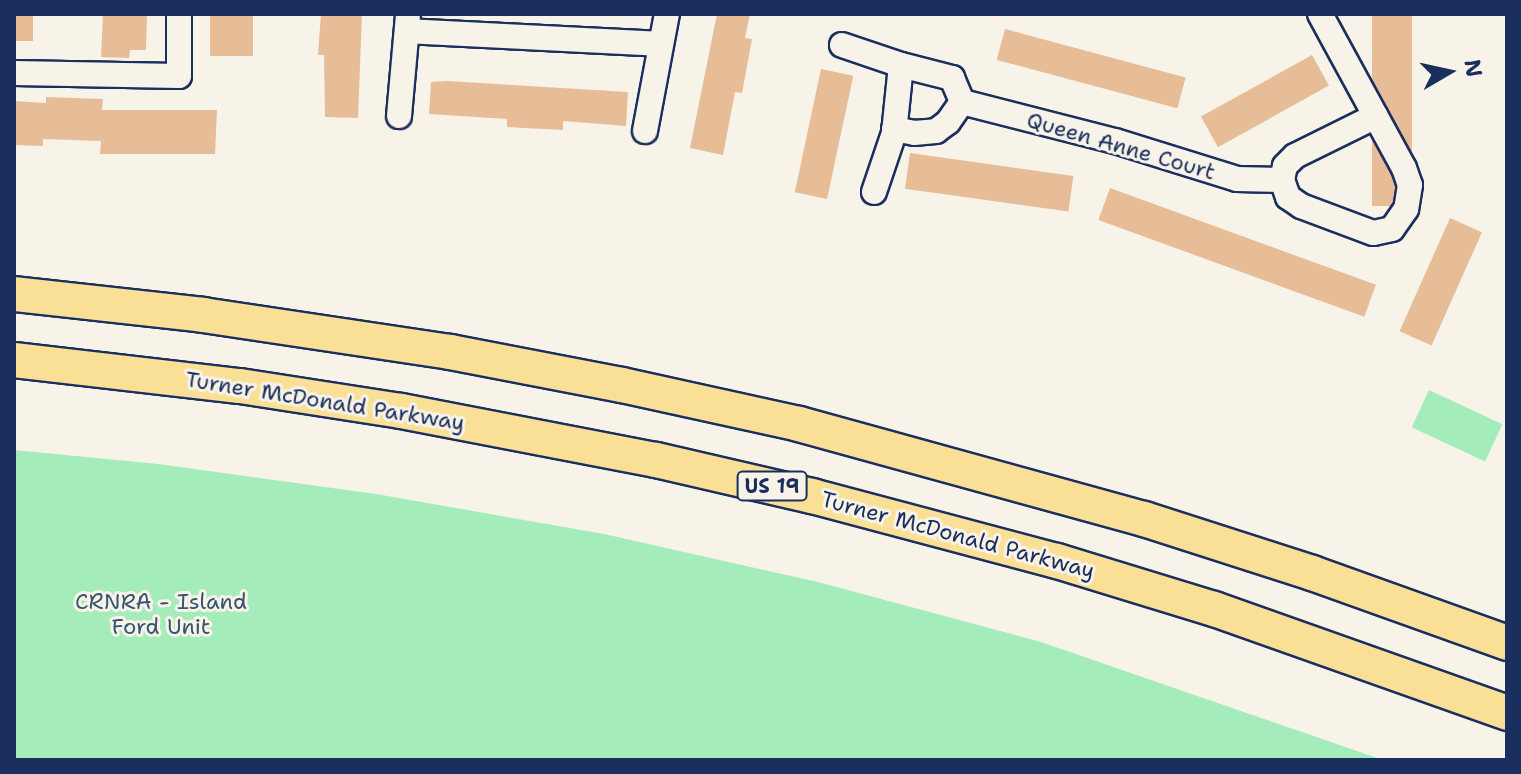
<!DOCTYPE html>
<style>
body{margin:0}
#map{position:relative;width:1521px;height:774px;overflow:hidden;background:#f7f3e8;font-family:"Shantell Sans",sans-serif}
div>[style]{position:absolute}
.green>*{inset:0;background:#a4ecba;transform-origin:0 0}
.building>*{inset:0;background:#e7bd97;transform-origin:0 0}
.roads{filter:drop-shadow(2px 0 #1b2f5e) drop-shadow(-2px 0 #1b2f5e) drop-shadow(0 2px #1b2f5e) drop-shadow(0 -2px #1b2f5e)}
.minor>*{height:24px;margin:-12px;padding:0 12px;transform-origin:12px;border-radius:12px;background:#f7f3e8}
.highway>*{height:34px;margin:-17px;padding:0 17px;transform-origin:17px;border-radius:17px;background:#fadf96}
span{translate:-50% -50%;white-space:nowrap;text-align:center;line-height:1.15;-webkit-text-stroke:6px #f7f3e8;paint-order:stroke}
.shield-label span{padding:2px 6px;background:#f7f3e8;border:2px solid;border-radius:6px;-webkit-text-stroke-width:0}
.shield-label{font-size:20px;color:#1b2f5e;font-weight:700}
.street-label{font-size:22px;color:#1b2f5e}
.park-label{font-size:22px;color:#365570}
.frame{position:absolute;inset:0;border:16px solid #1b2f5e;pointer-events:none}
.north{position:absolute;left:1409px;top:32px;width:80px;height:80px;-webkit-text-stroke:6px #f7f3e8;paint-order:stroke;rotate:81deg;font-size:22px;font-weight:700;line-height:32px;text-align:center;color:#1b2f5e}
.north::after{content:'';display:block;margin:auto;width:28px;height:36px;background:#1b2f5e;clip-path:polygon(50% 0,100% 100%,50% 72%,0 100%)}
</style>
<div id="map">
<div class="green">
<i style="left:1429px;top:390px;width:81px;height:41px;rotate:25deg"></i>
<i style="clip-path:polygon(14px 450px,158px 464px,376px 494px,604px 534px,818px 582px,1041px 642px,1383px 760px,14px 760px)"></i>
</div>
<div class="building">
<i style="left:14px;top:14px;width:19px;height:27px"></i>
<i style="clip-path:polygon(103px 14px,147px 14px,146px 50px,130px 50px,129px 58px,101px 57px)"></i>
<i style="left:210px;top:14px;width:43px;height:42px"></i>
<i style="clip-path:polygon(321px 14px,362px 14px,358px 118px,325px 117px,324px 55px,318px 55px)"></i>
<i style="clip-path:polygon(717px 14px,750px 14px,745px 38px,752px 39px,742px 93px,735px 92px,723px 155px,690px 148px)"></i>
<i style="left:1372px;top:14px;width:40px;height:192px"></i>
<i style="left:1005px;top:29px;width:187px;height:32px;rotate:15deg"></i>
<i style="left:1312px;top:55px;width:35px;height:127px;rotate:61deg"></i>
<i style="left:821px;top:69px;width:33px;height:126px;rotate:12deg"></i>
<i style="clip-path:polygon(447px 81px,628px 92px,626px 126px,563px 121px,563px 130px,524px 128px,507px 127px,507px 119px,429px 114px,431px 82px)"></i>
<i style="clip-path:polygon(46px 97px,103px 99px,102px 110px,217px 110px,215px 154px,100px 154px,101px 141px,43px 139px,43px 146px,14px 145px,14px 101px,46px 103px)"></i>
<i style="left:910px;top:153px;width:165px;height:36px;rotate:8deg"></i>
<i style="left:1110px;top:188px;width:283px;height:34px;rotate:20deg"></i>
<i style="left:1450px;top:218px;width:35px;height:124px;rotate:24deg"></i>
</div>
<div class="roads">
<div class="minor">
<i style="left:1320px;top:14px;width:175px;rotate:61.4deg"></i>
<i style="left:1404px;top:168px;width:18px;rotate:71deg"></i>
<i style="left:1410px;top:185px;width:24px;rotate:99deg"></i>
<i style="left:1406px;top:209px;width:24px;rotate:125deg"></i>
<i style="left:1392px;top:229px;width:19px;rotate:168deg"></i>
<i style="left:1373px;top:233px;width:77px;rotate:-159.4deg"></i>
<i style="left:1301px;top:206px;width:16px;rotate:-145deg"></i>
<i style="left:1288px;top:197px;width:18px;rotate:-109deg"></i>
<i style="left:1282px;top:180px;width:14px;rotate:-78deg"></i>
<i style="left:1285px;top:166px;width:14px;rotate:-45deg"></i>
<i style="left:1295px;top:156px;width:90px;rotate:-26.3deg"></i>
<i style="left:407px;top:31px;width:254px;rotate:2.9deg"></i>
<i style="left:842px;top:45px;width:62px;rotate:18.7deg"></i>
<i style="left:14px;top:73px;width:165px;rotate:1deg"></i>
<i style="left:179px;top:76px;width:62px;rotate:-90deg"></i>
<i style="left:399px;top:116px;width:100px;rotate:-84.9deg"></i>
<i style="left:894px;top:129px;width:20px;rotate:11deg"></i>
<i style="left:914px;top:133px;width:22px;rotate:-5deg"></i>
<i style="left:936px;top:131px;width:15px;rotate:-37deg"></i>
<i style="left:948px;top:122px;width:24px;rotate:-55deg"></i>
<i style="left:645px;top:131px;width:119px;rotate:-79.4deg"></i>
<i style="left:874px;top:192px;width:62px;rotate:-71.3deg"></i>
<i style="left:894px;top:133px;width:68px;rotate:-84.1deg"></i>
<i style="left:901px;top:65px;width:53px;rotate:14.3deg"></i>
<i style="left:952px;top:78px;width:26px;rotate:67deg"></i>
<i style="left:962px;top:102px;width:158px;rotate:14.3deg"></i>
<i style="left:1115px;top:141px;width:128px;rotate:17.3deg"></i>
<i style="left:1237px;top:179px;width:45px;rotate:1.3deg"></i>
</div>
<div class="highway">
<i style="left:14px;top:294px;width:190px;rotate:6.3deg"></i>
<i style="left:203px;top:315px;width:250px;rotate:8.5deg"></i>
<i style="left:450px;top:352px;width:175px;rotate:10.9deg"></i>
<i style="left:622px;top:385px;width:181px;rotate:12.4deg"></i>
<i style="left:799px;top:424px;width:358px;rotate:15.4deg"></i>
<i style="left:1144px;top:519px;width:176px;rotate:17.8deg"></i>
<i style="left:1312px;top:573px;width:207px;rotate:19.7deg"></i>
<i style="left:14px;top:360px;width:227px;rotate:6.6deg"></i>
<i style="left:240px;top:386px;width:163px;rotate:8.8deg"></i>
<i style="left:401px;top:411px;width:260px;rotate:10.9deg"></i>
<i style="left:656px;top:460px;width:160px;rotate:13deg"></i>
<i style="left:812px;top:496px;width:253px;rotate:14.9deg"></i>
<i style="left:1057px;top:561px;width:164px;rotate:17deg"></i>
<i style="left:1214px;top:609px;width:311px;rotate:19.5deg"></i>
</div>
</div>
<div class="shield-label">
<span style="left:772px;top:486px">US 19</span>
</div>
<div class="street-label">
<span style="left:1121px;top:146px;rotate:16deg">Queen Anne Court</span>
<span style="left:325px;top:401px;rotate:9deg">Turner McDonald Parkway</span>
<span style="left:958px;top:535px;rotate:15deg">Turner McDonald Parkway</span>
</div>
<div class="park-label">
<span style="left:161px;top:614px">CRNRA - Island<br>Ford Unit</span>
</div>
<div class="frame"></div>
<div class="north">N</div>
</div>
